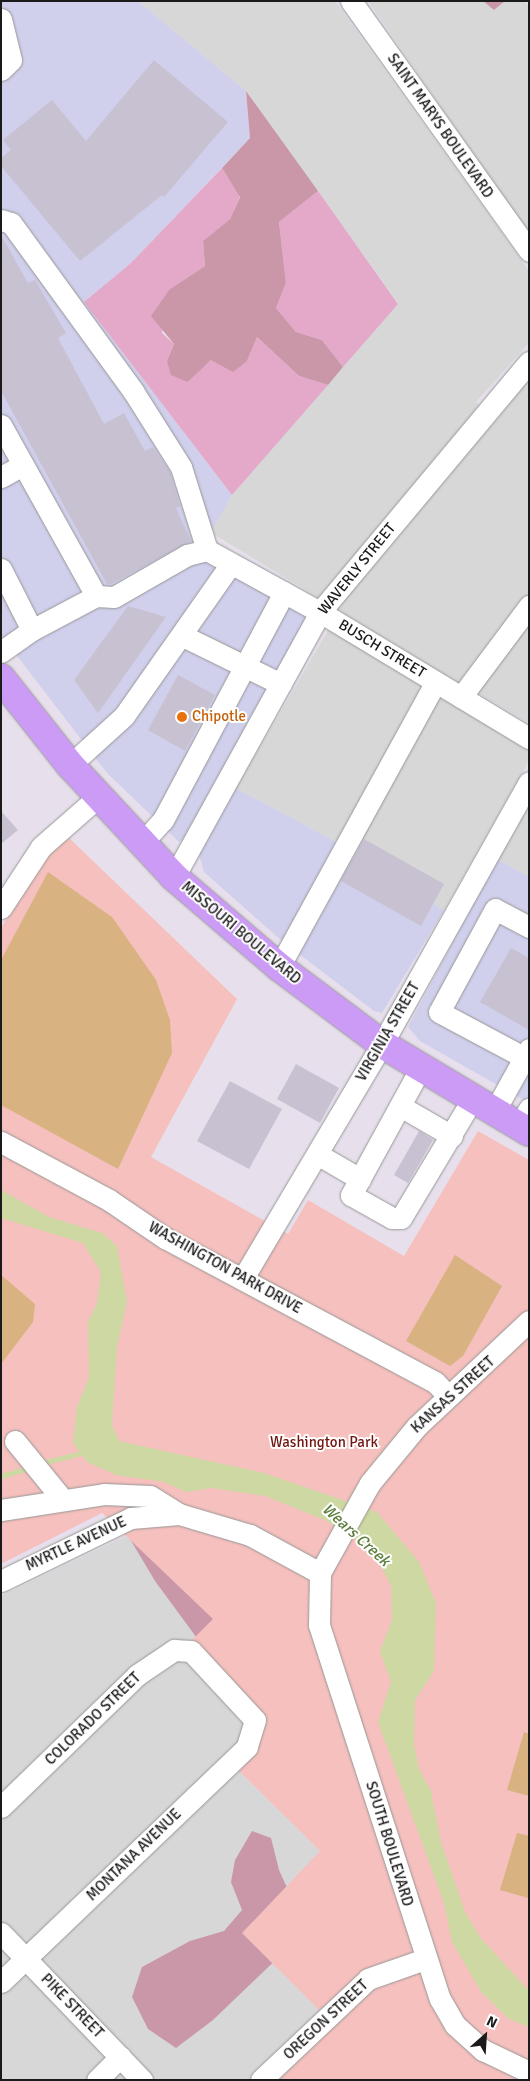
<!DOCTYPE html>
<html>
<head>
<meta charset="utf-8">
<style>
  body { margin:0 }
  #map { position:relative; width:530px; height:2081px; overflow:hidden; background:#e7e0ec; font-family:Signika,sans-serif }
  div>[style] { position:absolute }
  [style*='--x'] { left:calc(var(--x)*1px); top:calc(var(--y)*1px); width:calc(var(--w)*1px); rotate:calc(var(--a)*1deg) }
  .residential>* { inset:0; background:#d7d7d8 }
  .commercial>* { inset:0; background:#d0cfec }
  .grass>* { inset:0; background:#e4a8c8 }
  .forest>* { inset:0; background:#c997a7 }
  .park>* { inset:0; background:#f5c0bd }
  .pitch>* { inset:0; background:#d8b381 }
  .water>* { inset:0; background:#cdd8a2 }
  .stream>* { height:5px; margin:-2.5px; padding:0 2.5px; transform-origin:2.5px; border-radius:2.5px; background:#cdd8a2 }
  .building>* { inset:0; background:#c8c1d2 }
  .roads { filter:drop-shadow(0 0 1px #979797) drop-shadow(0 0 1px #979797) }
  .minor>* { height:21px; margin:-10.5px; padding:0 10.5px; transform-origin:10.5px; border-radius:10.5px; background:#fff }
  .major>* { height:28px; margin:-14px; padding:0 14px; transform-origin:14px; border-radius:14px; background:#cb9bf6 }
  .dots>* { width:14px; height:14px; translate:-50% -50%; box-sizing:border-box; border:2px solid #fff; border-radius:50% }
  span { translate:-50% -50%; white-space:nowrap; text-align:center; line-height:1.15; -webkit-text-stroke:4px #fff; paint-order:stroke }
  .street-label { font-size:15px; color:#1a1a1a }
  .food-label { font-size:15px; color:#c56008 }
  .left { translate:0 -50%; text-align:left }
  .park-label { font-size:15px; color:#701510 }
  .water-label { font-size:16px; color:#607f3e; font-style:italic }
  .frame { position:absolute; inset:0; border:2px solid #1a1a1a; pointer-events:none }
  .north { position:absolute; left:460px; top:2011px; width:50px; height:50px; -webkit-text-stroke:4px #fff; paint-order:stroke; rotate:26deg; font-size:14px; font-weight:700; line-height:20px; text-align:center; color:#1a1a1a }
  .north::after { content:''; display:block; margin:auto; width:18px; height:22px; background:#1a1a1a; clip-path:polygon(50% 0,100% 100%,50% 72%,0 100%) }
</style>
</head>
<body>
<div id="map">
  <div class="residential">
    <div style="clip-path:polygon(138px 1px,335px 1px,529px 271px,529px 343px,476px 402px,492px 417px,529px 373px,529px 599px,464px 686px,210px 532px,232px 495px,398px 303px,246px 91px)"></div>
    <div style="clip-path:polygon(368px 1px,483px 1px,494px 10px,505px 1px,524px 1px,529px 6px,529px 235px)"></div>
    <div style="clip-path:polygon(529px 619px,529px 723px,476px 692px)"></div>
    <div style="clip-path:polygon(330px 627px,529px 744px,529px 761px,444px 910px,343px 853px,345px 847px,236px 788px)"></div>
    <div style="clip-path:polygon(529px 805px,529px 877px,497px 859px)"></div>
    <div style="clip-path:polygon(126px 1536px,213px 1619px,248px 1705px,237px 1769px,320px 1851px,334px 2025px,279px 2080px,1px 2080px,1px 1596px)"></div>
  </div>
  <div class="commercial">
    <div style="clip-path:polygon(1px 1px,138px 1px,246px 91px,250px 138px,131px 263px,84px 302px,232px 495px,198px 554px,308px 617px,185px 839px,179px 842px,107px 773px,1px 635px)"></div>
    <div style="clip-path:polygon(236px 788px,345px 847px,343px 853px,444px 910px,382px 1013px,374px 1011px,282px 941px,204px 872px,199px 854px)"></div>
    <div style="clip-path:polygon(497px 859px,529px 877px,529px 1103px,420px 1041px,408px 1027px)"></div>
  </div>
  <div class="grass">
    <div style="clip-path:polygon(222px 168px,240px 196px,230px 219px,203px 241px,205px 266px,170px 289px,162px 333px,174px 344px,167px 361px,188px 382px,211px 360px,247px 361px,257px 337px,299px 376px,328px 385px,232px 495px,84px 302px,131px 263px)"></div>
    <div style="clip-path:polygon(318px 191px,398px 304px,343px 367px,322px 340px,296px 332px,276px 308px,286px 283px,279px 222px)"></div>
  </div>
  <div class="forest">
    <div style="clip-path:polygon(483px 1px,505px 1px,494px 10px)"></div>
    <div style="clip-path:polygon(246px 91px,318px 191px,279px 222px,286px 283px,276px 308px,296px 332px,322px 340px,343px 367px,328px 385px,299px 376px,257px 337px,247px 361px,233px 372px,211px 360px,188px 382px,171px 375px,167px 361px,174px 344px,151px 316px,170px 289px,205px 266px,203px 241px,230px 219px,240px 197px,222px 168px,250px 138px)"></div>
    <div style="clip-path:polygon(203px 1537px,389px 1896px,287px 1949px,213px 2020px,176px 2048px,148px 2029px,132px 1997px,142px 1967px,190px 1941px,224px 1931px,242px 1910px,231px 1882px,235px 1860px,252px 1831px,271px 1838px,279px 1870px,294px 1903px,322px 1867px,315px 1799px,155px 1581px,130px 1539px)"></div>
  </div>
  <div class="park">
    <div style="clip-path:polygon(68px 837px,237px 999px,151px 1157px,288px 1234px,308px 1200px,404px 1256px,478px 1131px,529px 1160px,529px 2080px,279px 2080px,334px 2025px,242px 1933px,320px 1851px,237px 1769px,258px 1732px,190px 1642px,213px 1619px,102px 1513px,1px 1564px,1px 928px,49px 849px)"></div>
  </div>
  <div class="pitch">
    <div style="clip-path:polygon(48px 872px,112px 917px,156px 980px,170px 1020px,172px 1053px,118px 1169px,1px 1105px,1px 960px)"></div>
    <div style="clip-path:polygon(455px 1255px,502px 1286px,463px 1356px,450px 1366px,406px 1341px)"></div>
    <div style="clip-path:polygon(1px 1275px,35px 1304px,33px 1322px,1px 1364px)"></div>
    <div style="clip-path:polygon(524px 1732px,529px 1734px,529px 1796px,507px 1790px)"></div>
    <div style="clip-path:polygon(517px 1833px,529px 1836px,528px 1898px,500px 1890px)"></div>
  </div>
  <div class="water">
    <div style="clip-path:polygon(1px 1190px,49px 1217px,102px 1233px,117px 1246px,127px 1302px,117px 1346px,112px 1425px,119px 1441px,264px 1473px,377px 1512px,419px 1562px,436px 1603px,434px 1671px,415px 1700px,414px 1744px,419px 1769px,431px 1791px,441px 1842px,465px 1912px,480px 1937px,529px 1991px,529px 2027px,509px 2019px,482px 1993px,452px 1942px,444px 1903px,378px 1722px,391px 1682px,380px 1651px,392px 1620px,391px 1585px,372px 1550px,325px 1520px,265px 1496px,212px 1488px,186px 1492px,164px 1482px,116px 1475px,87px 1462px,73px 1443px,77px 1407px,89px 1377px,88px 1321px,97px 1304px,101px 1272px,83px 1243px,1px 1218px)"></div>
  </div>
  <div class="stream">
    <div style="--x:42;--y:1463;--w:44;--a:-14.3"></div>
    <div style="--x:1;--y:1476;--w:26;--a:-16"></div>
  </div>
  <div class="building">
    <div style="clip-path:polygon(154px 60px,228px 122px,164px 197px,162px 195px,80px 261px,1px 166px,1px 158px,11px 150px,3px 140px,52px 100px,86px 141px)"></div>
    <div style="clip-path:polygon(1px 235px,28px 283px,35px 280px,66px 333px,58px 338px,104px 424px,124px 413px,145px 451px,153px 447px,170px 472px,180px 506px,176px 508px,191px 541px,111px 584px,107px 584px,1px 391px)"></div>
    <div style="clip-path:polygon(128px 606px,166px 617px,98px 713px,74px 680px)"></div>
    <div style="clip-path:polygon(178px 675px,215px 695px,185px 751px,148px 730px)"></div>
    <div style="clip-path:polygon(1px 811px,18px 830px,1px 844px)"></div>
    <div style="clip-path:polygon(364px 839px,444px 884px,421px 926px,341px 881px)"></div>
    <div style="clip-path:polygon(511px 948px,529px 958px,529px 1030px,480px 1002px)"></div>
    <div style="clip-path:polygon(296px 1064px,339px 1088px,320px 1123px,277px 1099px)"></div>
    <div style="clip-path:polygon(230px 1081px,282px 1109px,249px 1169px,197px 1141px)"></div>
    <div style="clip-path:polygon(419px 1131px,433px 1140px,408px 1183px,394px 1175px)"></div>
  </div>
  <div class="roads">
    <div class="minor">
      <div style="--x:351;--y:1;--w:307;--a:54.5"></div>
      <div style="--x:1;--y:19;--w:42;--a:76.3"></div>
      <div style="--x:11;--y:60;--w:14;--a:135"></div>
      <div style="--x:1;--y:220;--w:10;--a:17"></div>
      <div style="--x:11;--y:223;--w:208;--a:54"></div>
      <div style="--x:133;--y:391;--w:90;--a:57.7"></div>
      <div style="--x:181;--y:467;--w:87;--a:72.6"></div>
      <div style="--x:1;--y:425;--w:196;--a:60.9"></div>
      <div style="--x:1;--y:477;--w:25;--a:-29"></div>
      <div style="--x:207;--y:550;--w:129;--a:28.8"></div>
      <div style="--x:320;--y:612;--w:244;--a:31.1"></div>
      <div style="--x:1;--y:569;--w:68;--a:63.1"></div>
      <div style="--x:32;--y:630;--w:38;--a:145"></div>
      <div style="--x:32;--y:630;--w:72;--a:-28"></div>
      <div style="--x:96;--y:596;--w:18;--a:3"></div>
      <div style="--x:114;--y:597;--w:84;--a:-29.9"></div>
      <div style="--x:187;--y:555;--w:21;--a:-14"></div>
      <div style="--x:183;--y:636;--w:109;--a:26.1"></div>
      <div style="--x:461;--y:697;--w:114;--a:-53.2"></div>
      <div style="--x:70;--y:765;--w:73;--a:-42.2"></div>
      <div style="--x:124;--y:716;--w:186;--a:-54.9"></div>
      <div style="--x:142;--y:843;--w:31;--a:-48"></div>
      <div style="--x:163;--y:820;--w:258;--a:-62"></div>
      <div style="--x:174;--y:877;--w:303;--a:-61.1"></div>
      <div style="--x:320;--y:612;--w:326;--a:-50.1"></div>
      <div style="--x:1;--y:908;--w:73;--a:-56.7"></div>
      <div style="--x:41;--y:847;--w:76;--a:-41.3"></div>
      <div style="--x:529;--y:927;--w:38;--a:-152"></div>
      <div style="--x:495;--y:909;--w:117;--a:118.5"></div>
      <div style="--x:439;--y:1012;--w:102;--a:28.1"></div>
      <div style="--x:279;--y:967;--w:325;--a:-61.2"></div>
      <div style="--x:420;--y:1069;--w:144;--a:118.7"></div>
      <div style="--x:351;--y:1195;--w:47;--a:29.3"></div>
      <div style="--x:392;--y:1218;--w:9;--a:0"></div>
      <div style="--x:401;--y:1218;--w:138;--a:-59"></div>
      <div style="--x:400;--y:1106;--w:60;--a:30"></div>
      <div style="--x:494;--y:1112;--w:72;--a:-60.9"></div>
      <div style="--x:519;--y:1126;--w:20;--a:-60"></div>
      <div style="--x:1;--y:1142;--w:123;--a:28.2"></div>
      <div style="--x:109;--y:1200;--w:68;--a:34.2"></div>
      <div style="--x:165;--y:1238;--w:306;--a:28.1"></div>
      <div style="--x:435;--y:1382;--w:19;--a:47"></div>
      <div style="--x:317;--y:1154;--w:50;--a:30.2"></div>
      <div style="--x:243;--y:1278;--w:272;--a:-59.3"></div>
      <div style="--x:382;--y:1044;--w:300;--a:-60.7"></div>
      <div style="--x:529;--y:1321;--w:154;--a:136.8"></div>
      <div style="--x:417;--y:1426;--w:74;--a:129.5"></div>
      <div style="--x:370;--y:1483;--w:103;--a:119.1"></div>
      <div style="--x:320;--y:1573;--w:52;--a:91.1"></div>
      <div style="--x:319;--y:1625;--w:393;--a:72.1"></div>
      <div style="--x:440;--y:1999;--w:30;--a:60"></div>
      <div style="--x:455;--y:2025;--w:38;--a:42"></div>
      <div style="--x:483;--y:2050;--w:51;--a:25.6"></div>
      <div style="--x:15;--y:1441;--w:76;--a:50.9"></div>
      <div style="--x:1;--y:1510;--w:104;--a:-8.8"></div>
      <div style="--x:104;--y:1494;--w:46;--a:2.5"></div>
      <div style="--x:150;--y:1496;--w:34;--a:32"></div>
      <div style="--x:1;--y:1581;--w:144;--a:-25.9"></div>
      <div style="--x:131;--y:1518;--w:48;--a:-4.8"></div>
      <div style="--x:179;--y:1514;--w:74;--a:16.5"></div>
      <div style="--x:250;--y:1535;--w:80;--a:28.5"></div>
      <div style="--x:1;--y:1807;--w:190;--a:-44.1"></div>
      <div style="--x:137;--y:1675;--w:45;--a:-34"></div>
      <div style="--x:174;--y:1650;--w:17;--a:3"></div>
      <div style="--x:191;--y:1651;--w:94;--a:47.2"></div>
      <div style="--x:255;--y:1720;--w:28;--a:107"></div>
      <div style="--x:247;--y:1747;--w:340;--a:136.3"></div>
      <div style="--x:1;--y:1933;--w:204;--a:46.2"></div>
      <div style="--x:97;--y:2080;--w:33;--a:-45"></div>
      <div style="--x:261;--y:2080;--w:147;--a:-43.3"></div>
      <div style="--x:368;--y:1979;--w:60;--a:-19.3"></div>
    </div>
    <div class="major">
      <div style="--x:1;--y:678;--w:111;--a:51.6"></div>
      <div style="--x:70;--y:765;--w:153;--a:47.1"></div>
      <div style="--x:174;--y:877;--w:138;--a:40.6"></div>
      <div style="--x:279;--y:967;--w:129;--a:36.8"></div>
      <div style="--x:382;--y:1044;--w:171;--a:30.9"></div>
    </div>
  </div>
  <div class="dots">
    <div style="left:182px;top:717px;background:#e8710a"></div>
  </div>
  <div class="street-label">
    <span style="left:440px;top:126px;rotate:55deg">SAINT MARYS BOULEVARD</span>
    <span style="left:357px;top:569px;rotate:-51deg">WAVERLY STREET</span>
    <span style="left:382px;top:649px;rotate:31deg">BUSCH STREET</span>
    <span style="left:241px;top:933px;rotate:40deg">MISSOURI BOULEVARD</span>
    <span style="left:388px;top:1032px;rotate:-60deg">VIRGINIA STREET</span>
    <span style="left:225px;top:1268px;rotate:29deg">WASHINGTON PARK DRIVE</span>
    <span style="left:453px;top:1395px;rotate:-42deg">KANSAS STREET</span>
    <span style="left:76px;top:1544px;rotate:-25deg">MYRTLE AVENUE</span>
    <span style="left:93px;top:1719px;rotate:-44deg">COLORADO STREET</span>
    <span style="left:389px;top:1844px;rotate:73deg">SOUTH BOULEVARD</span>
    <span style="left:134px;top:1855px;rotate:-44deg">MONTANA AVENUE</span>
    <span style="left:72px;top:2006px;rotate:46deg">PIKE STREET</span>
    <span style="left:326px;top:2020px;rotate:-43deg">OREGON STREET</span>
  </div>
  <div class="food-label">
    <span class="left" style="left:192px;top:717px">Chipotle</span>
  </div>
  <div class="park-label">
    <span style="left:324px;top:1443px">Washington Park</span>
  </div>
  <div class="water-label">
    <span style="left:356px;top:1535px;rotate:42deg">Wears Creek</span>
  </div>
  <div class="frame"></div>
  <div class="north">N</div>
</div>
</body>
</html>
